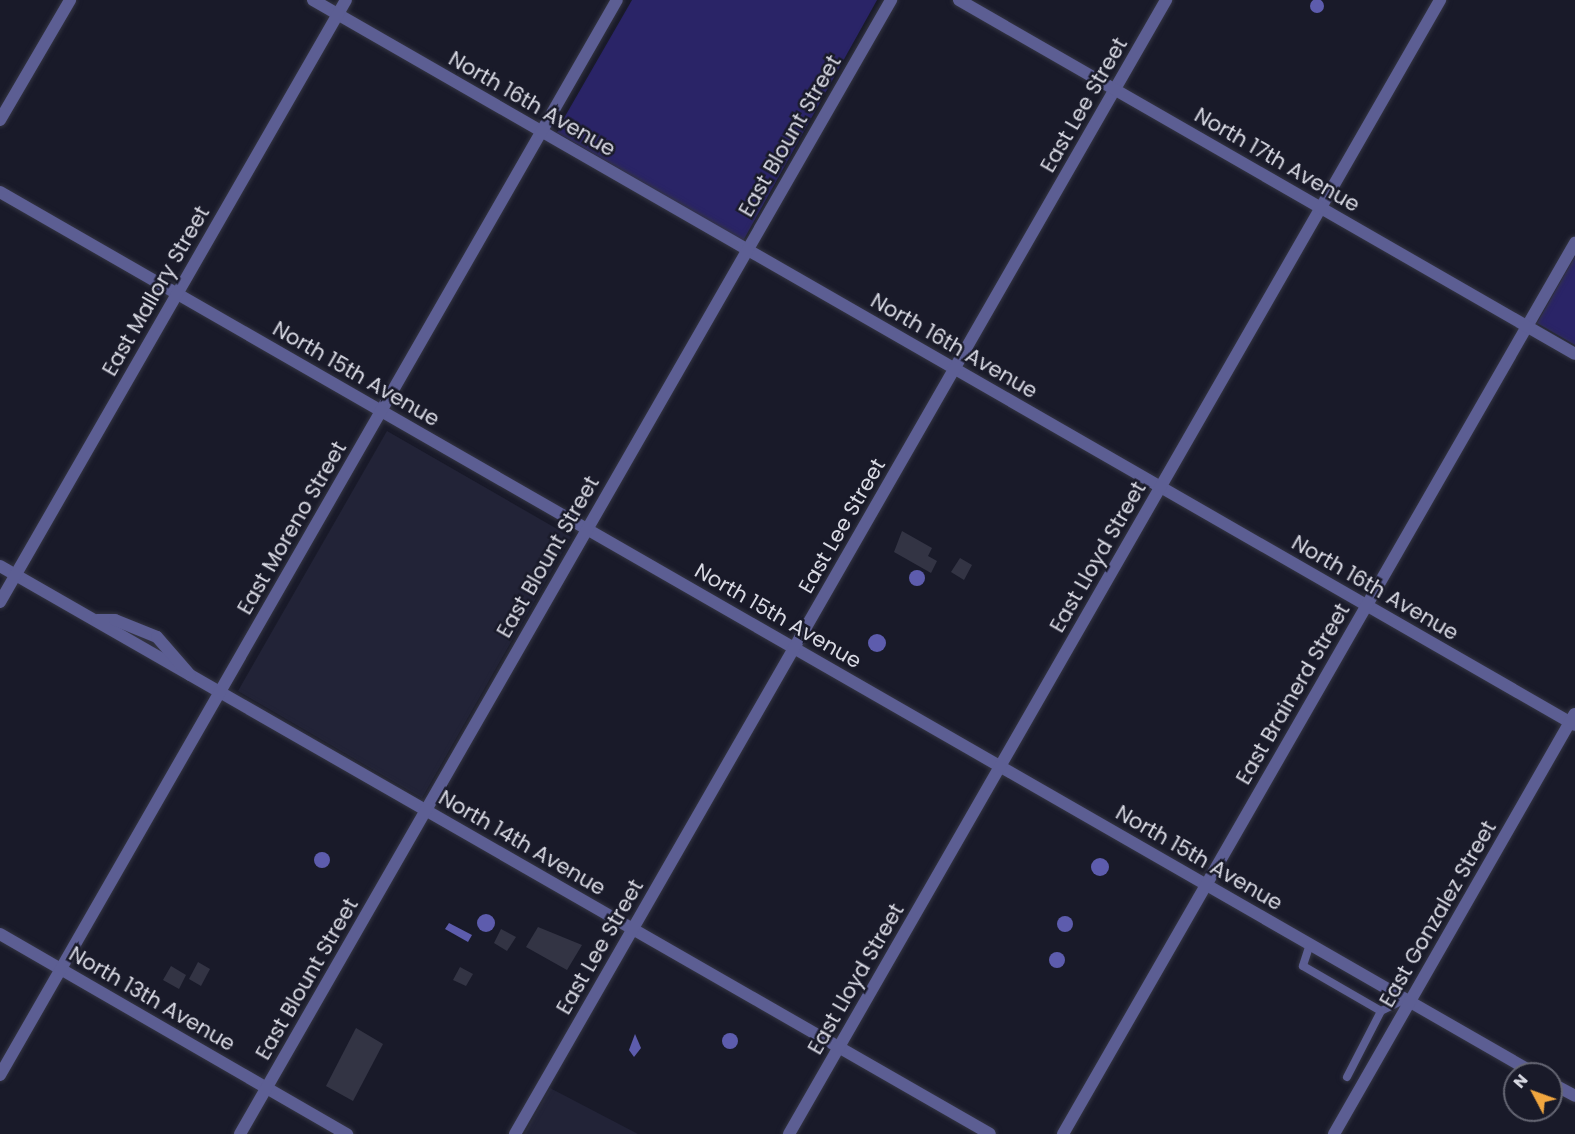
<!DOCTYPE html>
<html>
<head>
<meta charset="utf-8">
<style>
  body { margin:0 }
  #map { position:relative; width:1575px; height:1134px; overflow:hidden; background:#191a29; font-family:Poppins,sans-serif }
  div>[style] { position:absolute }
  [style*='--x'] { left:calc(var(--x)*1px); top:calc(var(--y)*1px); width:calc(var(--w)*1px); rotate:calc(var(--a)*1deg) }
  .built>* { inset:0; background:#222337 }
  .green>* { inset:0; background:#2a2467 }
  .water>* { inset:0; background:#5d5cad }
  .round { border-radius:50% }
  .building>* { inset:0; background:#333444 }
  .roads { filter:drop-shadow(0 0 2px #343543) drop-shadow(0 0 2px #343543) }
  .service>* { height:8px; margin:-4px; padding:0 4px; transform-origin:4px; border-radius:4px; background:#5c5e93 }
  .minor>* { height:12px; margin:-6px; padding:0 6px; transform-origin:6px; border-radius:6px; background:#5c5e93 }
  .tertiary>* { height:12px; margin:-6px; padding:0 6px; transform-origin:6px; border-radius:6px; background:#5c5e93 }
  span { translate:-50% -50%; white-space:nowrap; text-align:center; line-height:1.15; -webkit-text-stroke:5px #191a29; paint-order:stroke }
  .street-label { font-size:21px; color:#d8d9e3 }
  .north { position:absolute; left:1503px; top:1062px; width:60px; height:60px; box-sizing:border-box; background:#191a29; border:2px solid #656673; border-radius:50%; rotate:311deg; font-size:16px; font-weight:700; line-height:24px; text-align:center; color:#d8d9e3 }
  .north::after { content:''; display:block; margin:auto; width:21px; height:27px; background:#f0a63f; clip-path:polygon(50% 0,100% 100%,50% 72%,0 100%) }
</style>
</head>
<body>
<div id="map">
  <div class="built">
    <div style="clip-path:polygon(387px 431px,571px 537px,422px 798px,238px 691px)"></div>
    <div style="clip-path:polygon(550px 1088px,638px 1134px,524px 1134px)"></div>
  </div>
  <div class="green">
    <div style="clip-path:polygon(632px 0,877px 0,743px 241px,556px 132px)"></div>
    <div style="clip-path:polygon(1575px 256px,1575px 345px,1537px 323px)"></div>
  </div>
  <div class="water">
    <div class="round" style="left:1310px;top:-1px;width:14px;height:14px"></div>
    <div class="round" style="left:909px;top:570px;width:16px;height:16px"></div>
    <div class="round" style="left:868px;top:634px;width:18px;height:18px"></div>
    <div class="round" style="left:314px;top:852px;width:16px;height:16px"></div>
    <div class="round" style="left:1091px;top:858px;width:18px;height:18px"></div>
    <div class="round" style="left:477px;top:914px;width:18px;height:18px"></div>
    <div class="round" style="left:1057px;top:916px;width:16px;height:16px"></div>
    <div style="clip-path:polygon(449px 923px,472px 935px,468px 942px,445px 929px)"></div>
    <div class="round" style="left:1049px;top:952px;width:16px;height:16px"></div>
    <div class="round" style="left:722px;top:1033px;width:16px;height:16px"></div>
    <div style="clip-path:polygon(635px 1034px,641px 1048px,634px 1057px,629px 1050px)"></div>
  </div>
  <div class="building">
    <div style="clip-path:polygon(902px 531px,932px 548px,928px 556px,937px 561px,931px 573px,894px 552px)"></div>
    <div style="clip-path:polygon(960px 558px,972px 565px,964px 580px,951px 572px)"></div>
    <div style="clip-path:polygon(538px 927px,582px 945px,567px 970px,526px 947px)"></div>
    <div style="clip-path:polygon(501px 929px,516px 937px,507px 951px,494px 943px)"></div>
    <div style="clip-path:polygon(198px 962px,210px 969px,201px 986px,189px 979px)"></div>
    <div style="clip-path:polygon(171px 966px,186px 975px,179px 989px,163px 980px)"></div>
    <div style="clip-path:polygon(460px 967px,473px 974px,466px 986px,453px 980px)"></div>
    <div style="clip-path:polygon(356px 1028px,383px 1044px,353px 1101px,326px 1086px)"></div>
  </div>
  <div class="roads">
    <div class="service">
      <div style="--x:1310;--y:944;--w:23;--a:108"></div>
      <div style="--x:1303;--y:966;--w:90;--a:30"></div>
      <div style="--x:1347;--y:1077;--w:74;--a:-62.7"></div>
      <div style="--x:1381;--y:1011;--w:28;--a:-26"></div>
    </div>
    <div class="minor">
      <div style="--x:313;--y:0;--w:1455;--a:29.88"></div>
      <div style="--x:0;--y:120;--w:139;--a:-59.7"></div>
      <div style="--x:0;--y:192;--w:1771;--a:29.87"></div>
      <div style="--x:0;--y:566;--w:1141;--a:29.84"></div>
      <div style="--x:0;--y:602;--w:694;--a:-60.11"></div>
      <div style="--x:97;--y:620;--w:18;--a:0"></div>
      <div style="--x:115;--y:620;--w:45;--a:22"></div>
      <div style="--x:157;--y:637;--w:50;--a:49"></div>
      <div style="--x:0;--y:934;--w:401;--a:30"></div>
      <div style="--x:0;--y:1075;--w:1239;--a:-60.15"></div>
      <div style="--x:1551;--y:1083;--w:27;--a:28"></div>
      <div style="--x:515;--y:1134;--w:1308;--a:-60.14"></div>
      <div style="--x:789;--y:1134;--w:1308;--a:-60.14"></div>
      <div style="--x:1063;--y:1134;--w:1028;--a:-60.12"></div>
      <div style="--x:1334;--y:1134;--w:484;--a:-60.2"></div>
    </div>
    <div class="tertiary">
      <div style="--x:959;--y:0;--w:710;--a:29.88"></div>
      <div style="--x:240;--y:1134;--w:1308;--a:-60.14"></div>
    </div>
  </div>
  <div class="street-label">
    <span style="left:532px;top:104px;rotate:30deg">North 16th Avenue</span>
    <span style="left:1084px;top:105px;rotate:-60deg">East Lee Street</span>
    <span style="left:790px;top:136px;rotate:-60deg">East Blount Street</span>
    <span style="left:1277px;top:160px;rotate:30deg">North 17th Avenue</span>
    <span style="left:156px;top:291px;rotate:-60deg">East Mallory Street</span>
    <span style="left:954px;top:346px;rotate:30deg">North 16th Avenue</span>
    <span style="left:356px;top:374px;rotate:30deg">North 15th Avenue</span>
    <span style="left:842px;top:526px;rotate:-60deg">East Lee Street</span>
    <span style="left:292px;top:528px;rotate:-60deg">East Moreno Street</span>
    <span style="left:548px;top:557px;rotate:-60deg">East Blount Street</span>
    <span style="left:1098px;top:557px;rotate:-60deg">East Lloyd Street</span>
    <span style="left:1375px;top:588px;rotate:30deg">North 16th Avenue</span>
    <span style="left:778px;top:616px;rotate:30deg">North 15th Avenue</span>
    <span style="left:1293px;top:694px;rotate:-60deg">East Brainerd Street</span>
    <span style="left:522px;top:843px;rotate:30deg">North 14th Avenue</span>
    <span style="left:1199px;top:858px;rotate:30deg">North 15th Avenue</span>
    <span style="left:1438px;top:914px;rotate:-60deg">East Gonzalez Street</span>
    <span style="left:600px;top:947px;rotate:-60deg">East Lee Street</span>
    <span style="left:307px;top:979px;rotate:-60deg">East Blount Street</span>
    <span style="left:856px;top:979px;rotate:-60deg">East Lloyd Street</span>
    <span style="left:152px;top:999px;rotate:30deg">North 13th Avenue</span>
  </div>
  <div class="north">N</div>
</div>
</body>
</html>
